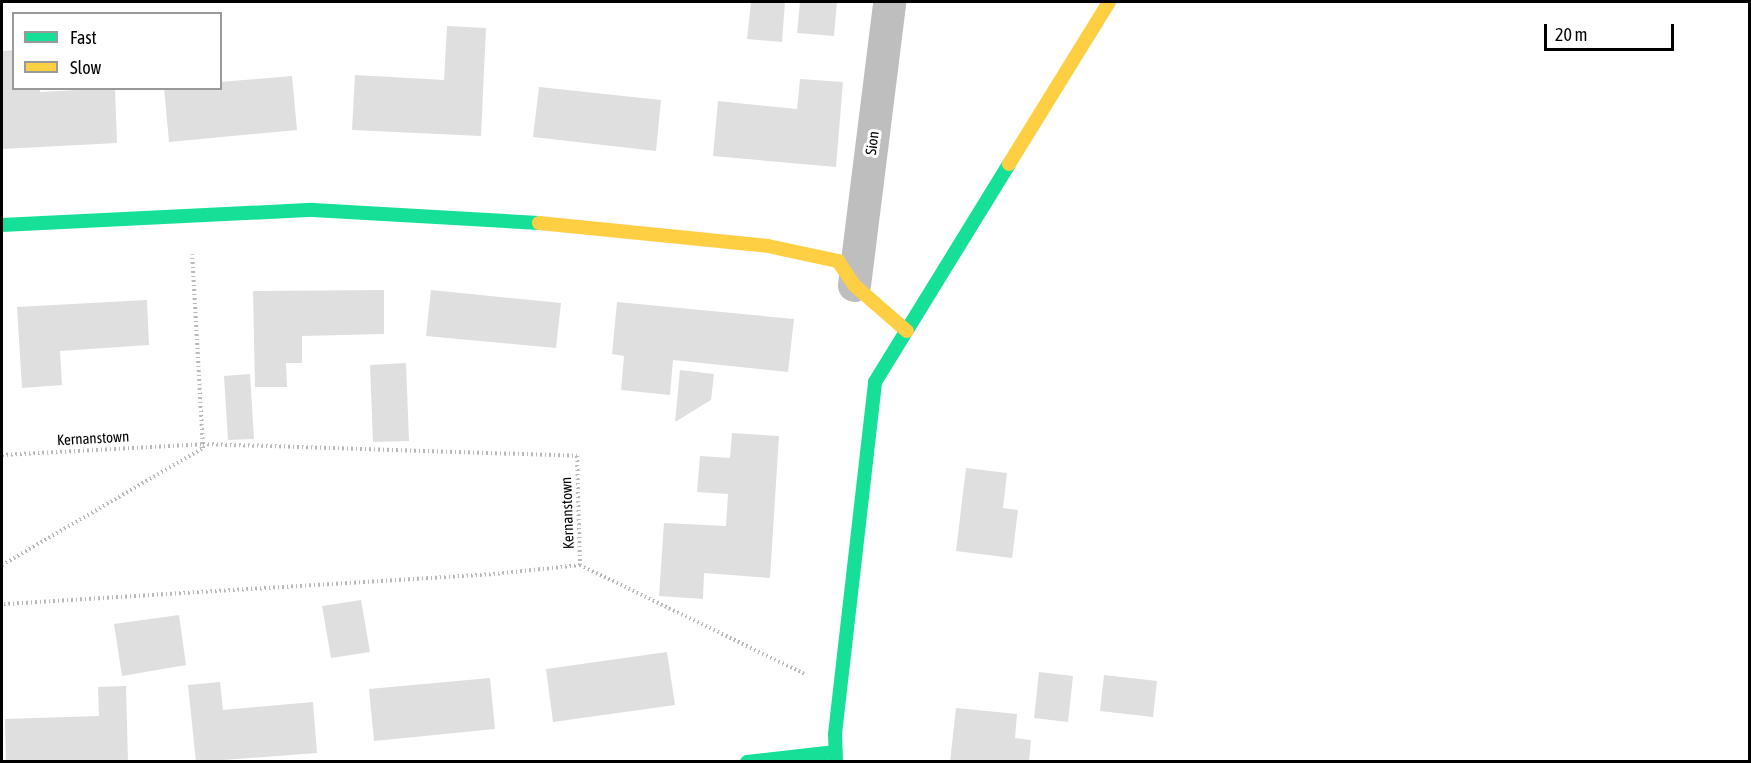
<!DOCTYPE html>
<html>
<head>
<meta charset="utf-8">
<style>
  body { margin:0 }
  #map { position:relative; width:1751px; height:763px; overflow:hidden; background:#fff; font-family:"Asap Condensed",sans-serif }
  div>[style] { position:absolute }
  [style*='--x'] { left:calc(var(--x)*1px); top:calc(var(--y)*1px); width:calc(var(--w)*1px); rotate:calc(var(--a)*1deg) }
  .building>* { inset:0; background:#dfdfdf }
  .path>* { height:4px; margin-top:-2px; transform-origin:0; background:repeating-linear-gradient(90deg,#b9b9b9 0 1.5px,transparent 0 4.5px) }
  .street>* { height:33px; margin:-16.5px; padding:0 16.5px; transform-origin:16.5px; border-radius:16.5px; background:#bebebe }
  .fast>* { height:14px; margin:-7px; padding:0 7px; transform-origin:7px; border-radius:7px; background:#16e098 }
  .slow>* { height:14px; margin:-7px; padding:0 7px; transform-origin:7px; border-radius:7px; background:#ffcf43 }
  span { translate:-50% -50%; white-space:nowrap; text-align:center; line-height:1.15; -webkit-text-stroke:6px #fff; paint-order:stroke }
  .street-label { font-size:15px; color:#000 }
  .frame { position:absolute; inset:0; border:3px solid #000; pointer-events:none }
  .legend { position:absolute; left:12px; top:12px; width:210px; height:78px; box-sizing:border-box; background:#fff; border:2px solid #999; margin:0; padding:8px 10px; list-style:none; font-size:18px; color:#000 }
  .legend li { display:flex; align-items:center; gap:12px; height:30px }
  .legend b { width:30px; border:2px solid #999 }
  .scale { position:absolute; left:1544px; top:24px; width:130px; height:27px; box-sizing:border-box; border:3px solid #000; border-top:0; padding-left:8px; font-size:18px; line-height:21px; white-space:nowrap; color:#000; -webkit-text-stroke:4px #fff; paint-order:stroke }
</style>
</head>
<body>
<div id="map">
  <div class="building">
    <div style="clip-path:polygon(751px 2px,785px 2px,782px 42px,747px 39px)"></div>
    <div style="clip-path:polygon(800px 2px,837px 2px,834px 36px,797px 33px)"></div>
    <div style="clip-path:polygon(447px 26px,486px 28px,481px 136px,352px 130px,355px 75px,444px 80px)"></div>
    <div style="clip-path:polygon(14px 50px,14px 88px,40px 88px,40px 92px,115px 88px,117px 143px,2px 149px,2px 51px)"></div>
    <div style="clip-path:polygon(292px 76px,297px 130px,169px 142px,164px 88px,220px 88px,220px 82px)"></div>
    <div style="clip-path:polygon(800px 79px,843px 82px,836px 167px,713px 156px,718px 101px,797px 109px)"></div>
    <div style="clip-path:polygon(539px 87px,661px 100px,656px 151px,533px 137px)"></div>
    <div style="clip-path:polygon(384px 290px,384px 334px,302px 336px,302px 363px,286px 363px,287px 387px,255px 387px,253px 291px)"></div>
    <div style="clip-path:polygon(431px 290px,561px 303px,556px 348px,426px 336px)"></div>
    <div style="clip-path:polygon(147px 300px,149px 345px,60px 351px,62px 385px,22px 388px,17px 307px)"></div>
    <div style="clip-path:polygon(617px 302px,794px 319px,788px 372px,673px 360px,670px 395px,621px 390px,624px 356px,612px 354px)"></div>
    <div style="clip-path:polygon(406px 363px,409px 441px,373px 442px,370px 365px)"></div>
    <div style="clip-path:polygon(680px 370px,714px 374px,711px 400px,675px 422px)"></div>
    <div style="clip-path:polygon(250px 374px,254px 439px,228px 440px,224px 376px)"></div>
    <div style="clip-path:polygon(732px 433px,779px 436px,770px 578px,704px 573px,703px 599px,659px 596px,664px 523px,726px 526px,728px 494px,697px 492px,700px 456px,730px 458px)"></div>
    <div style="clip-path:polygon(966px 468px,1007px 473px,1003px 508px,1018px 510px,1012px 558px,956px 551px)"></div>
    <div style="clip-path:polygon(361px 600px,370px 652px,331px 658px,322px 606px)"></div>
    <div style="clip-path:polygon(179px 615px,186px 665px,122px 676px,114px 624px)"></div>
    <div style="clip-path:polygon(667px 652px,675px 705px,553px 722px,546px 669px)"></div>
    <div style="clip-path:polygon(1039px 672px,1073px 676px,1068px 722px,1034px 718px)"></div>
    <div style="clip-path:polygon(1104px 675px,1157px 681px,1153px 717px,1100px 711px)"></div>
    <div style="clip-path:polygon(490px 678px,495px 729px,374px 741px,369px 689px)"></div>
    <div style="clip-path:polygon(220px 682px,223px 710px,313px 702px,317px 753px,196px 762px,188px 685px)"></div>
    <div style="clip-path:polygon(126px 686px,128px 762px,6px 762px,5px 719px,99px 716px,98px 687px)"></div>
    <div style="clip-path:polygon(956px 708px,1017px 714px,1015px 738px,1031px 740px,1029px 762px,950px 762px)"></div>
  </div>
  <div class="path">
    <div style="--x:2;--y:455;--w:201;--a:-3.1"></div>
    <div style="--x:203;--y:444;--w:374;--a:1.8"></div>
    <div style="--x:577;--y:456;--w:109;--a:88.4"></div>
    <div style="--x:580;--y:565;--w:85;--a:174"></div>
    <div style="--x:495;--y:574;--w:494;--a:176.5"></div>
    <div style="--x:2;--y:565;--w:233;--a:-30.2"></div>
    <div style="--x:203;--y:448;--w:194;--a:-93.2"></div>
    <div style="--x:580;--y:565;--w:249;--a:25.9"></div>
  </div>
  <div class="street">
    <div style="--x:854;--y:285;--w:285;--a:-82.9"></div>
  </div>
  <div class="fast">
    <div style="--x:2;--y:225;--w:311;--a:-2.8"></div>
    <div style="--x:313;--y:210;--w:226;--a:3.3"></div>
    <div style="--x:747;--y:762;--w:89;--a:-6.5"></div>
    <div style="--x:836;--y:762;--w:28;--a:-92"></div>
    <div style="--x:835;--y:734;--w:354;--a:-83.5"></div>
    <div style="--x:875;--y:382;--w:256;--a:-58.4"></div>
  </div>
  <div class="slow">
    <div style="--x:1009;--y:164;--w:190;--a:-58.3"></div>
    <div style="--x:539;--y:223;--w:230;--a:5.7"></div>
    <div style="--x:768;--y:246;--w:72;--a:12.1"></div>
    <div style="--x:838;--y:261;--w:29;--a:56"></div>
    <div style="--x:854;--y:285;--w:70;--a:41"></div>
  </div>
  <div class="street-label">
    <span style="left:872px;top:143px;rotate:-83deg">Sion</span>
    <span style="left:93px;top:438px;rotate:-3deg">Kernanstown</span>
    <span style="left:567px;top:513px;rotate:-92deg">Kernanstown</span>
  </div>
  <div class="frame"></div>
  <ul class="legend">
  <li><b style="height:8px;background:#16e098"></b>Fast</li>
  <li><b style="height:8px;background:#ffcf43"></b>Slow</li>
  </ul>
  <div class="scale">20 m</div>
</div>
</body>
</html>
